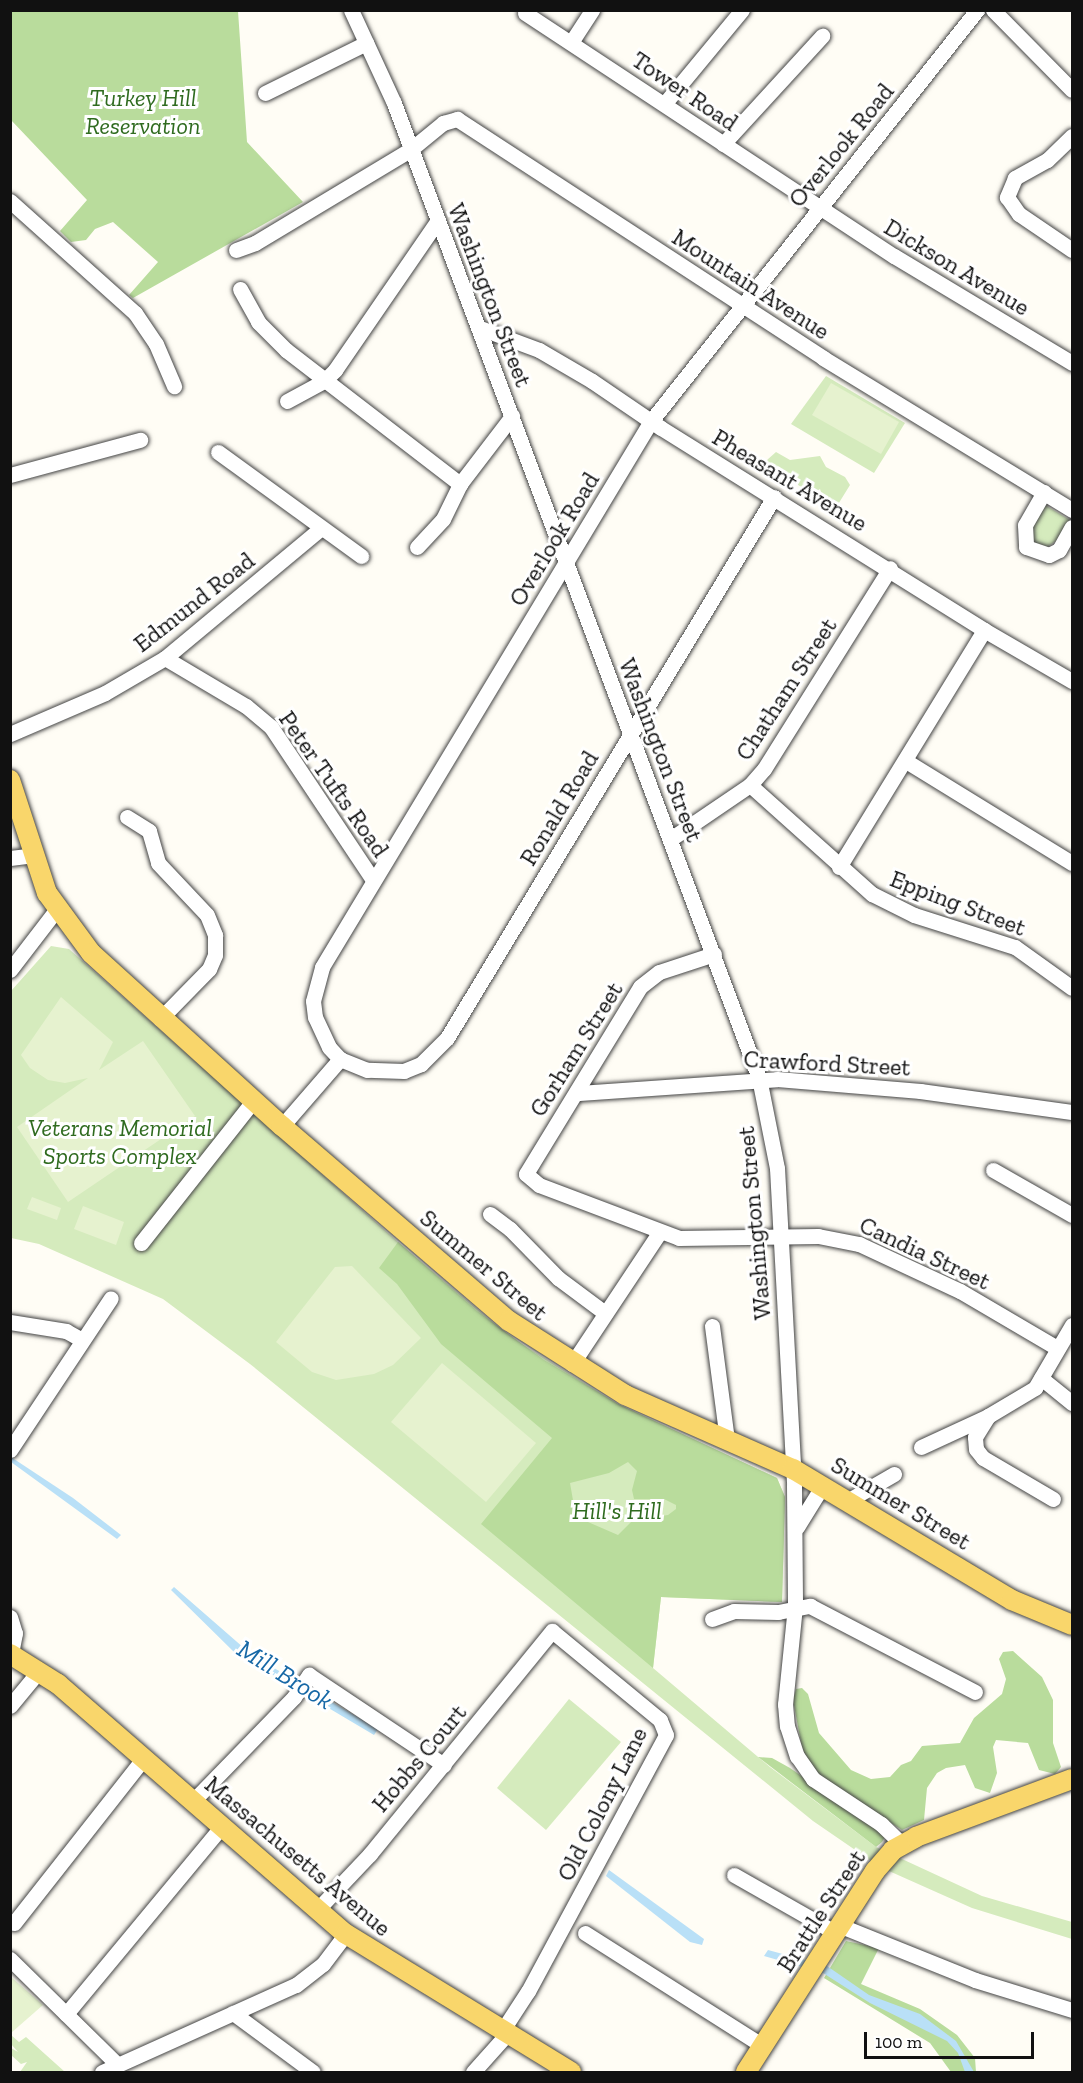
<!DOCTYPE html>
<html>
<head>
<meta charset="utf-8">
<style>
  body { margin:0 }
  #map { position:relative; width:1083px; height:2083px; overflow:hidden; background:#fffdf5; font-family:"Zilla Slab",serif }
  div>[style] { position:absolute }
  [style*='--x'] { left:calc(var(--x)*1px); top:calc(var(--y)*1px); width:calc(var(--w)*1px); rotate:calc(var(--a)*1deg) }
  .green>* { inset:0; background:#d5ebbd }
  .forest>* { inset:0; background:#b9dc9c }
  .pitch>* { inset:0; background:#e6f2cf }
  .water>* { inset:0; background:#b9e0f7 }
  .roads { filter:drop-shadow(0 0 2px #444) drop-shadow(0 0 2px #444) }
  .minor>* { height:15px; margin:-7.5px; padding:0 7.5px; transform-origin:7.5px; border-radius:7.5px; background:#fff }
  .major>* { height:20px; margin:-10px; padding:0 10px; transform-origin:10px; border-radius:10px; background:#f9d66b }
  span { translate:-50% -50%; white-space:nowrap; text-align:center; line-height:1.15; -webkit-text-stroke:6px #fff; paint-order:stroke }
  .street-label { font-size:24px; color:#111 }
  .park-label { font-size:24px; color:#2f6b1f; font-style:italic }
  .water-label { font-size:26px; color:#1768a6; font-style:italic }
  .frame { position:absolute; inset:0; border:12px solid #111; pointer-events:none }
  .scale { position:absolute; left:864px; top:2032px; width:170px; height:27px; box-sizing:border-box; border:3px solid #111; border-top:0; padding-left:8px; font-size:18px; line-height:21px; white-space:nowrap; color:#111; -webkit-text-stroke:4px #fff; paint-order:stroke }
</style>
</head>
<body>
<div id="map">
  <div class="green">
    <div style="clip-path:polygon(826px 376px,905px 423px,874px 473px,791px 424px)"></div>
    <div style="clip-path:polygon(776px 452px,790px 460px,820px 456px,826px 467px,845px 477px,850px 485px,837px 506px,823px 498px,820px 489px,812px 494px,792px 481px,787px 487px,772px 479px,767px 460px)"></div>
    <div style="clip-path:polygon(1045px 505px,1070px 520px,1057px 540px,1046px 548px,1034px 546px,1028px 534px)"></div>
    <div style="clip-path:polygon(51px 946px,69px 949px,398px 1242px,509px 1336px,618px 1404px,777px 1478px,785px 1497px,782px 1602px,661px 1597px,653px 1668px,770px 1767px,876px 1847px,982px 1896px,1072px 1922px,1072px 1939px,972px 1908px,880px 1867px,813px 1821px,250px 1364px,163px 1299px,39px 1244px,11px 1238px,11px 991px)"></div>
    <div style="clip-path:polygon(569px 1699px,621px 1742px,546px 1830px,497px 1788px)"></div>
    <div style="clip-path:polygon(11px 2035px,19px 2042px,26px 2037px,65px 2072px,20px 2072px,27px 2062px,21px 2064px,11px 2055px,11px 2048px,18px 2052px,11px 2044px)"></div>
  </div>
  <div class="forest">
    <div style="clip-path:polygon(11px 10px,238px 11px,247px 142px,303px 202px,133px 298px,129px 295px,158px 262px,113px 222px,95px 229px,86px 240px,71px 242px,60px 231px,87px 200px,11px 120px)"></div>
    <div style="clip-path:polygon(evenodd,398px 1242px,477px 1311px,544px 1360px,618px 1404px,777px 1478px,785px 1497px,782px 1602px,661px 1597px,653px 1668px,481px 1524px,552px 1438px,441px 1344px,397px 1284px,379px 1268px,398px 1242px,628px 1462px,637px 1471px,632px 1490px,634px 1499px,664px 1499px,676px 1505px,676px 1509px,668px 1515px,633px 1520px,618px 1535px,588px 1522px,574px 1506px,570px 1483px,609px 1473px,628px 1462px)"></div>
    <div style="clip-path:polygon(1013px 1651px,1042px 1677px,1053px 1700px,1053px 1743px,1061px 1767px,1055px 1774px,1039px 1770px,1028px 1743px,996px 1740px,993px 1747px,997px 1773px,990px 1793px,975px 1788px,965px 1765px,946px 1768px,937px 1773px,927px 1788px,924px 1820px,902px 1830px,815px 1773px,802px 1748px,793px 1700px,796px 1689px,802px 1688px,808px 1694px,819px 1733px,851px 1770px,871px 1779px,890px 1777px,901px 1765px,911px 1761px,922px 1746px,960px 1743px,974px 1718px,1002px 1694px,1006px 1679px,999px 1659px,1003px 1652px)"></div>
    <div style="clip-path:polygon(758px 1757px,772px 1758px,790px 1768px,872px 1825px,885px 1837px,882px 1842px,876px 1847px)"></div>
    <div style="clip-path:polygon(846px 1941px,879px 1948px,861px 1984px,920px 2009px,957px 2035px,975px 2058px,976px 2072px,951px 2072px,930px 2043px,824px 1978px)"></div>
  </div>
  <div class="pitch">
    <div style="clip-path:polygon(831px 383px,899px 422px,881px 454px,812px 415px)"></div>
    <div style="clip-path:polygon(61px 997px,113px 1042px,99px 1070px,143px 1041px,195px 1116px,68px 1202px,17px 1127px,88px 1078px,65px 1083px,48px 1080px,30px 1068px,21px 1055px)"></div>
    <div style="clip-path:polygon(32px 1197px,61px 1208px,57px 1220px,27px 1209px)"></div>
    <div style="clip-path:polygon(83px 1206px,124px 1222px,116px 1245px,74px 1229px)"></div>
    <div style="clip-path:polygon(352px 1266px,421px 1338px,393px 1365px,374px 1374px,336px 1380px,312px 1372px,276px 1342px,335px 1267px)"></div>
    <div style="clip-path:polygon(442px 1363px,536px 1443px,486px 1502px,391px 1422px)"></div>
    <div style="clip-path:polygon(10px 1976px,43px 2005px,11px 2033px,10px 2033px)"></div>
  </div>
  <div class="water">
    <div style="clip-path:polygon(11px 1457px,73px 1498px,121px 1535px,117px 1539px,11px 1462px)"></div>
    <div style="clip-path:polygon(174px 1587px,252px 1655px,378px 1729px,374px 1735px,234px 1652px,171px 1590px)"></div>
    <div style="clip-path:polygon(609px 1870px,704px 1939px,702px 1945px,690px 1942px,606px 1876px)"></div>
    <div style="clip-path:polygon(768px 1950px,827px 1966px,869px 1995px,920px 2014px,956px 2041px,974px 2072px,965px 2072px,958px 2053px,947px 2041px,870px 2003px,823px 1973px,764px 1956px)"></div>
  </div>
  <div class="roads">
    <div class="minor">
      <div style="--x:351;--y:10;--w:102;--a:65.2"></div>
      <div style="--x:394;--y:103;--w:1041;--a:69.48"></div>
      <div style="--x:759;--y:1078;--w:92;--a:78.7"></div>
      <div style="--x:777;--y:1168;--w:318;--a:86.9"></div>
      <div style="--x:794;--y:1486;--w:120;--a:89.5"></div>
      <div style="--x:795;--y:1606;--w:99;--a:95.8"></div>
      <div style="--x:785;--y:1704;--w:22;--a:85"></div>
      <div style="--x:787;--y:1726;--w:32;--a:72"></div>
      <div style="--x:797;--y:1756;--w:28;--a:55"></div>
      <div style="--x:813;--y:1779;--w:82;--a:33.5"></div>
      <div style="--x:881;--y:1824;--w:29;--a:44"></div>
      <div style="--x:993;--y:10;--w:112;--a:45.4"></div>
      <div style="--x:525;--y:13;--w:442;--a:33.4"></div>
      <div style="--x:894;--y:256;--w:208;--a:31"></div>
      <div style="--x:572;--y:41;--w:37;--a:-57"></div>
      <div style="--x:265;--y:93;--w:113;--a:-26.3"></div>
      <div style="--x:665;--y:103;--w:121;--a:-50.4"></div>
      <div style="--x:1072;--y:136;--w:35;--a:136"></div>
      <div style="--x:1047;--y:160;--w:37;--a:151"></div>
      <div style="--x:1015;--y:178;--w:21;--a:113"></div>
      <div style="--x:1007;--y:197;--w:21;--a:55"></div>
      <div style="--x:1019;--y:214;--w:64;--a:34.2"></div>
      <div style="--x:723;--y:144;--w:147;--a:-47.5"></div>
      <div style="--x:10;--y:201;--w:168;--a:41.9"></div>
      <div style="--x:135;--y:313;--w:37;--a:56"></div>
      <div style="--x:156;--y:344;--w:46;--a:66.8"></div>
      <div style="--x:236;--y:250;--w:20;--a:-20"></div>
      <div style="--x:255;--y:243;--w:181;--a:-31"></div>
      <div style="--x:410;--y:150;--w:43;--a:-39.3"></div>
      <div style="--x:443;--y:123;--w:15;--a:-16"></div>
      <div style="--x:457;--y:119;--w:437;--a:33.1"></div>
      <div style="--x:823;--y:358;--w:292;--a:31.4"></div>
      <div style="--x:240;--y:289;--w:38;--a:61"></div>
      <div style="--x:258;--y:322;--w:40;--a:45"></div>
      <div style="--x:286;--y:350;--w:220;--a:37.6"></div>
      <div style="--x:480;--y:328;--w:63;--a:20.4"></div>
      <div style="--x:539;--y:350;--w:61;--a:30.3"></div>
      <div style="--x:592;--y:381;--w:83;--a:34.3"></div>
      <div style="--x:661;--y:428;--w:381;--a:32"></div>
      <div style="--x:984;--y:630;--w:102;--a:30.1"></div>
      <div style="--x:287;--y:401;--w:42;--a:-28.4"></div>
      <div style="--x:324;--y:381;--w:16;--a:-45"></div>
      <div style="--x:335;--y:370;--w:182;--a:-55.5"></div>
      <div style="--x:218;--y:452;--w:177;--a:36"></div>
      <div style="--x:10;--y:475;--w:135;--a:-15.1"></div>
      <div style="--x:1044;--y:492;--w:38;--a:120"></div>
      <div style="--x:1025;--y:525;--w:22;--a:87"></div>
      <div style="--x:1026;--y:547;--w:24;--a:19"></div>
      <div style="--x:1049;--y:555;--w:11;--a:-27"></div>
      <div style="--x:1059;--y:550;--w:26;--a:-61"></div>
      <div style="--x:774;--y:497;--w:632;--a:121.15"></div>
      <div style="--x:447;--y:1038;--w:37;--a:135"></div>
      <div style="--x:421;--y:1064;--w:18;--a:158"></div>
      <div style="--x:404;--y:1071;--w:37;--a:-178"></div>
      <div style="--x:367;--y:1070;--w:29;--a:-158"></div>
      <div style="--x:340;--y:1059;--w:16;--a:-133"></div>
      <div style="--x:329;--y:1047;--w:33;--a:-115"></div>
      <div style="--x:315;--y:1017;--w:16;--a:-97"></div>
      <div style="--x:313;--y:1001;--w:35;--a:-75"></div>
      <div style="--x:322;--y:967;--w:637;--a:-58.93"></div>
      <div style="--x:651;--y:421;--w:525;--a:-51.58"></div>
      <div style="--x:417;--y:547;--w:38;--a:-47"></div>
      <div style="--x:443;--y:519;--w:39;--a:-64"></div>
      <div style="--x:460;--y:484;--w:86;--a:-52.6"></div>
      <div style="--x:165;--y:658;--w:94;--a:30.7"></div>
      <div style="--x:246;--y:706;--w:33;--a:40"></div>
      <div style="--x:271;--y:727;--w:184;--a:56.3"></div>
      <div style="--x:10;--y:734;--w:103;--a:-23.3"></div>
      <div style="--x:105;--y:693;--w:69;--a:-30.3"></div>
      <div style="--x:165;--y:658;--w:202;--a:-39.8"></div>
      <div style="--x:906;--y:761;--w:195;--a:31.6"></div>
      <div style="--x:750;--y:785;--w:164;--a:41.8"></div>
      <div style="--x:872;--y:894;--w:47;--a:26.6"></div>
      <div style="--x:914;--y:915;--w:106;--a:17.6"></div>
      <div style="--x:1015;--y:947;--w:70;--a:35.7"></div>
      <div style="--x:127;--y:817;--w:26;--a:32"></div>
      <div style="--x:149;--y:831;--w:33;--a:74"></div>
      <div style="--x:158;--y:863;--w:71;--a:46.7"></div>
      <div style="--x:207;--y:915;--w:22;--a:68"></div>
      <div style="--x:215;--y:935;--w:20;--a:90"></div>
      <div style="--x:215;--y:955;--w:15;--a:113"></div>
      <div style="--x:209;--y:969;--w:70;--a:134.4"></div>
      <div style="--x:672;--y:838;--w:94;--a:-34.2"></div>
      <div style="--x:750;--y:785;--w:21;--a:-49"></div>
      <div style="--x:764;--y:769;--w:237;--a:-57.9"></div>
      <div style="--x:10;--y:858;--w:24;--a:-7"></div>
      <div style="--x:839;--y:867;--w:278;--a:-58.5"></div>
      <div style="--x:714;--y:954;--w:58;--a:161.9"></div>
      <div style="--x:659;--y:972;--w:24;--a:142"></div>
      <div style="--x:640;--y:987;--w:219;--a:121.4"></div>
      <div style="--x:526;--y:1174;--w:17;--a:40"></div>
      <div style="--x:539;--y:1185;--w:150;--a:20.7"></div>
      <div style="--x:679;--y:1238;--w:139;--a:-0.8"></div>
      <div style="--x:818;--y:1236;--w:42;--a:11"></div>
      <div style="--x:859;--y:1244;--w:111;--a:25"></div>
      <div style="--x:960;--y:1291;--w:113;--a:30.4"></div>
      <div style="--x:10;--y:970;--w:76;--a:-52.5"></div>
      <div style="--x:579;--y:1093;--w:198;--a:-4"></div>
      <div style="--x:777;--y:1079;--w:144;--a:4.8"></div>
      <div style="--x:920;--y:1091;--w:153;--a:7.9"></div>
      <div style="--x:282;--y:1126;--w:89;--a:-49.1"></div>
      <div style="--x:993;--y:1170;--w:91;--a:29.7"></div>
      <div style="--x:490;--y:1214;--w:25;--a:37"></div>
      <div style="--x:510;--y:1229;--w:69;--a:45.6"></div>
      <div style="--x:558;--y:1278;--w:59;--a:36.7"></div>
      <div style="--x:141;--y:1243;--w:181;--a:-51.7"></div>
      <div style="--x:10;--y:1322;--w:57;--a:9.1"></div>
      <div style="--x:66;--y:1331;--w:18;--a:29"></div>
      <div style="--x:712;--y:1326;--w:115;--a:82.5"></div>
      <div style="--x:572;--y:1364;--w:157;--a:-56.4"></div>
      <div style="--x:1041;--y:1378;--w:40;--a:39"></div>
      <div style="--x:921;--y:1447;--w:74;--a:-24.8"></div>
      <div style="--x:10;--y:1450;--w:182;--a:-56.4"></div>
      <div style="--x:1053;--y:1499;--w:81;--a:-149.6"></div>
      <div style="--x:983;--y:1458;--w:11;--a:-128"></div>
      <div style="--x:976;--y:1449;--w:12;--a:-95"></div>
      <div style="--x:975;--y:1437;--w:25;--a:-58"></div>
      <div style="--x:988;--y:1416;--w:55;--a:-30.8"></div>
      <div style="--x:1035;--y:1388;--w:73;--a:-59.6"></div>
      <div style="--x:849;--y:1500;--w:52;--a:-30"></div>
      <div style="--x:797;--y:1527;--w:49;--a:-58.2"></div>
      <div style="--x:10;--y:1617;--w:17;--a:73"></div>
      <div style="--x:15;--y:1633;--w:21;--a:101"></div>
      <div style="--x:712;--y:1619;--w:23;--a:-20"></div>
      <div style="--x:734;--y:1611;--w:44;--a:1.3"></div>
      <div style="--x:778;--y:1612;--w:33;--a:-11"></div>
      <div style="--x:810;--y:1606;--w:186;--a:27.5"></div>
      <div style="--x:10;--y:1706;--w:45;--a:-50.4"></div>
      <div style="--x:192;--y:1802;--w:146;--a:-45.8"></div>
      <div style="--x:294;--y:1697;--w:27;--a:-56"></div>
      <div style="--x:309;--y:1675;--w:162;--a:33.7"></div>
      <div style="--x:734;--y:1875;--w:117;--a:29.6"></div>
      <div style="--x:317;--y:1910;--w:77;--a:-46.6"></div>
      <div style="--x:370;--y:1854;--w:288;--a:-50.8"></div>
      <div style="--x:552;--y:1631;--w:140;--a:39.5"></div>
      <div style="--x:660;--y:1720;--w:16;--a:68"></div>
      <div style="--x:666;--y:1735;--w:291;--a:118.3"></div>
      <div style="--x:528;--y:1991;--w:48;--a:123"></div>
      <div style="--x:14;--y:1923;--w:209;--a:-51.8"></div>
      <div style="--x:841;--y:1926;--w:144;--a:21.9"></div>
      <div style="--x:975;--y:1980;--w:102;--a:17.2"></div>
      <div style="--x:585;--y:1933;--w:211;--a:32.4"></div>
      <div style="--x:10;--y:1959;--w:148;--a:44.5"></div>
      <div style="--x:233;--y:2013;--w:99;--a:36.4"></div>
      <div style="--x:66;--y:2014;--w:243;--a:-50.3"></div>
      <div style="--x:102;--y:2072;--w:213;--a:-24.2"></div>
      <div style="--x:296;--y:1985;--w:34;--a:-38"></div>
      <div style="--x:323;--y:1964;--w:38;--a:-53"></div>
      <div style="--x:473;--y:2072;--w:51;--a:-48.2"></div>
    </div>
    <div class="major">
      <div style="--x:10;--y:780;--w:119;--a:71.9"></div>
      <div style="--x:47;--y:893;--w:74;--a:53.7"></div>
      <div style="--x:91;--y:953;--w:258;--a:42.2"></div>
      <div style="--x:282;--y:1126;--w:299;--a:40.7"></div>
      <div style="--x:509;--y:1321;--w:138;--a:32.5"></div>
      <div style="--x:625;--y:1395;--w:184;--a:23.8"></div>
      <div style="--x:793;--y:1469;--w:255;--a:30.9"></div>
      <div style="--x:1012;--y:1600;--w:65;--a:22.6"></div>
      <div style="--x:10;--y:1654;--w:57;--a:32"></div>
      <div style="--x:58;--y:1684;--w:381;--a:41"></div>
      <div style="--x:346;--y:1934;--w:264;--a:31.5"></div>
      <div style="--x:746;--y:2072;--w:239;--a:-57.3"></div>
      <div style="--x:875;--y:1871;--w:28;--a:-49"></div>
      <div style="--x:893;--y:1850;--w:26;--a:-29"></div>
      <div style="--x:916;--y:1837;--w:166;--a:-20.4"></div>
    </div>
  </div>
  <div class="street-label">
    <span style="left:685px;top:91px;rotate:34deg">Tower Road</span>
    <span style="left:841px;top:145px;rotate:-51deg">Overlook Road</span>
    <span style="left:957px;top:267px;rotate:31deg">Dickson Avenue</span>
    <span style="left:751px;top:284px;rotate:33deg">Mountain Avenue</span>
    <span style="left:490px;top:295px;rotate:69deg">Washington Street</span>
    <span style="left:790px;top:480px;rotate:31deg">Pheasant Avenue</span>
    <span style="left:554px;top:539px;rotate:-59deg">Overlook Road</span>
    <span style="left:194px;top:602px;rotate:-38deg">Edmund Road</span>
    <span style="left:786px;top:689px;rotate:-57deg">Chatham Street</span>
    <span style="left:661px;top:750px;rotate:69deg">Washington Street</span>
    <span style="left:334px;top:784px;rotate:55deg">Peter Tufts Road</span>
    <span style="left:559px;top:808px;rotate:-59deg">Ronald Road</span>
    <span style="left:958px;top:903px;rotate:21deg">Epping Street</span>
    <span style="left:576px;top:1049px;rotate:-58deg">Gorham Street</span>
    <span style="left:827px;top:1063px;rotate:3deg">Crawford Street</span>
    <span style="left:754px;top:1223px;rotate:-95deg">Washington Street</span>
    <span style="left:925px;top:1253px;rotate:25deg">Candia Street</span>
    <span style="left:484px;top:1265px;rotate:40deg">Summer Street</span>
    <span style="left:901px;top:1503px;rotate:31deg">Summer Street</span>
    <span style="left:419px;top:1758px;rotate:-50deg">Hobbs Court</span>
    <span style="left:602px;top:1804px;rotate:-63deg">Old Colony Lane</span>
    <span style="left:298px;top:1856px;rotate:40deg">Massachusetts Avenue</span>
    <span style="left:821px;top:1911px;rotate:-57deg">Brattle Street</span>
  </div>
  <div class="park-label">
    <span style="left:143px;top:112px">Turkey Hill<br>Reservation</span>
    <span style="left:120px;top:1142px">Veterans Memorial<br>Sports Complex</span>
    <span style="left:617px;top:1511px">Hill's Hill</span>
  </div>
  <div class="water-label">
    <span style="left:285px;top:1675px;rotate:32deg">Mill Brook</span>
  </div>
  <div class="frame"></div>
  <div class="scale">100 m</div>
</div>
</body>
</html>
